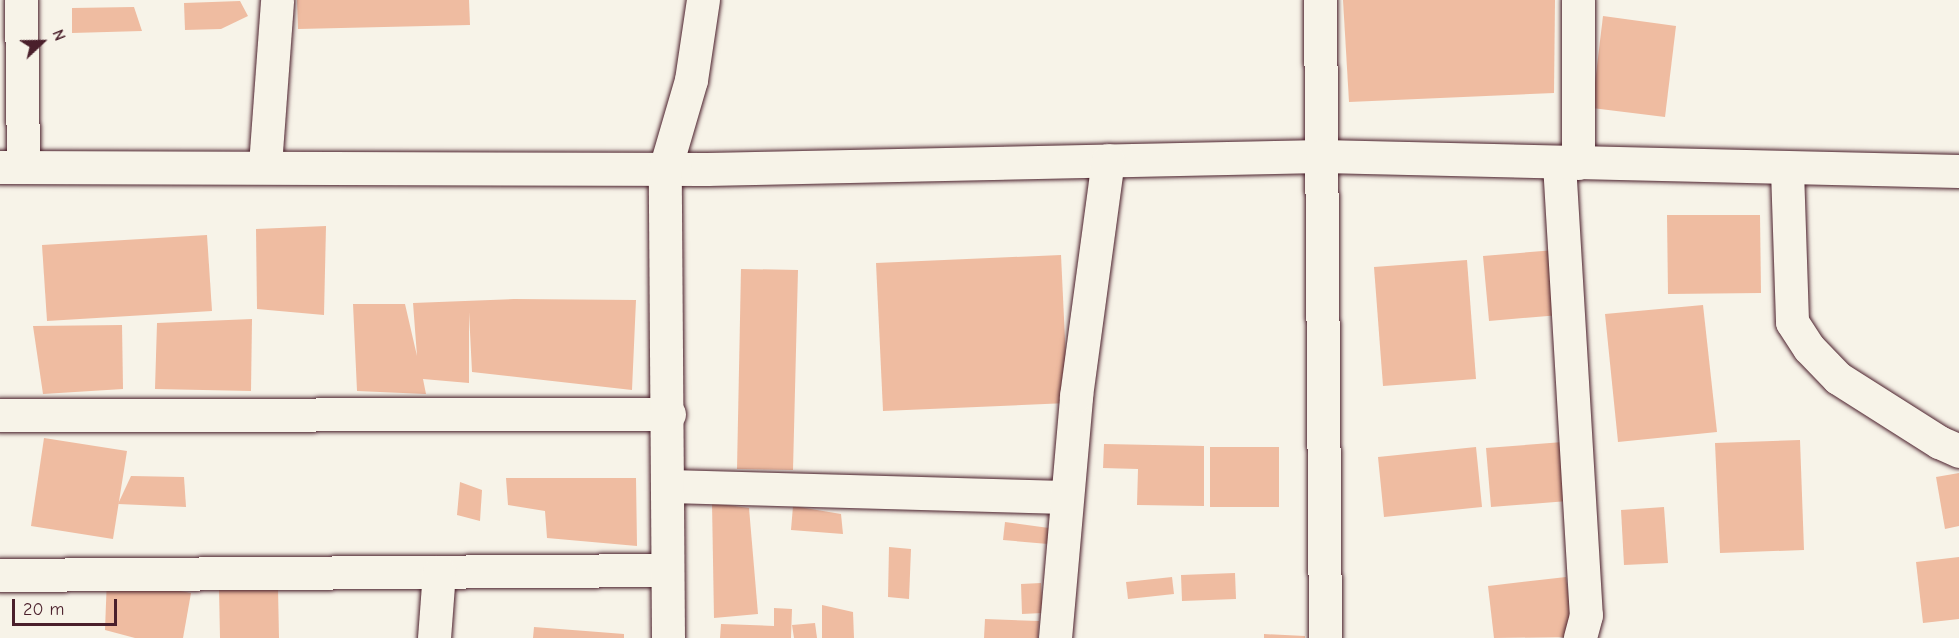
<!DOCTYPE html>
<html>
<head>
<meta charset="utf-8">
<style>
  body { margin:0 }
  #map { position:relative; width:1959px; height:638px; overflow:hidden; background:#f7f3e8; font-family:"Comic Neue",sans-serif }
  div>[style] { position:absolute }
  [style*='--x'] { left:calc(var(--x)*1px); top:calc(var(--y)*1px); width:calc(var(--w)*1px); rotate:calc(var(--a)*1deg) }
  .building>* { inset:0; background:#efbca1 }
  .roads { filter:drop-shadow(0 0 2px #4a1f2b) drop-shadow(0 0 2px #4a1f2b) }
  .minor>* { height:33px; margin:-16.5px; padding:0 16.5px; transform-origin:16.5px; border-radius:16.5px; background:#f7f3e8 }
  span { translate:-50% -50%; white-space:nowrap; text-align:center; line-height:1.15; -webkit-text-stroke:4.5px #f7f3e8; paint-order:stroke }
  .north { position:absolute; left:12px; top:12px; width:60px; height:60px; -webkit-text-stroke:4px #f7f3e8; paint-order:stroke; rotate:68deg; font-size:16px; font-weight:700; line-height:24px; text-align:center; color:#4a1f2b }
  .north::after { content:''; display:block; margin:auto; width:21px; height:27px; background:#4a1f2b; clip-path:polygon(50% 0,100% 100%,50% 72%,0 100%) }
  .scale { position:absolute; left:12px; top:599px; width:105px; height:27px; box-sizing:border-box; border:3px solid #4a1f2b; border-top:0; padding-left:8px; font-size:18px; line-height:21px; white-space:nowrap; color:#4a1f2b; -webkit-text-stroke:4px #f7f3e8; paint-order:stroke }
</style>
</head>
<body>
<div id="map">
  <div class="building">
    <div style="clip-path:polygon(297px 0,469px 0,470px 25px,298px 29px)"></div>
    <div style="clip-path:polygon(1343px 0,1555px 0,1554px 93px,1349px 102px)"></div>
    <div style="clip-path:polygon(240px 1px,248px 16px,221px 29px,185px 30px,184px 3px)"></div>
    <div style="clip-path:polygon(134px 7px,142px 31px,72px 33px,72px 8px)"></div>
    <div style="clip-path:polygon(1603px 16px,1676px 26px,1665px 117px,1592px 108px)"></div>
    <div style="clip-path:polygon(1667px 215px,1760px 215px,1761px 293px,1668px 294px)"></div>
    <div style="clip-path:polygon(326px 226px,324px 315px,257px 309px,256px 229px)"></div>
    <div style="clip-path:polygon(207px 235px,212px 311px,47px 321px,42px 245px)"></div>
    <div style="clip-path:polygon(1555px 250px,1560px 315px,1489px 321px,1483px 256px)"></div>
    <div style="clip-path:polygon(1061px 255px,1068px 403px,883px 411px,876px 263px)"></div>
    <div style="clip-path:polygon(1467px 260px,1476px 379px,1383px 386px,1374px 267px)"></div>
    <div style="clip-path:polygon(741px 269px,798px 270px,793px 470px,737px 469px)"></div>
    <div style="clip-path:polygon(514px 299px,636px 300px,632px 390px,472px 372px,469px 312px,469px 383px,423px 379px,426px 394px,357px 391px,353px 304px,405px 304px,417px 356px,413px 303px)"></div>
    <div style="clip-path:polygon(1703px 305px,1717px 432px,1618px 442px,1605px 314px)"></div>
    <div style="clip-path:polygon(252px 319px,251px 391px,155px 389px,157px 323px)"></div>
    <div style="clip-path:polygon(122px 325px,123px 389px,43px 394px,33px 326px)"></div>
    <div style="clip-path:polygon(44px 438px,127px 451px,113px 539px,31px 526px)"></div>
    <div style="clip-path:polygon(1800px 440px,1804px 550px,1720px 553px,1715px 443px)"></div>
    <div style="clip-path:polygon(1563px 442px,1568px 501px,1491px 507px,1486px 448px)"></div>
    <div style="clip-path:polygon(1104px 444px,1204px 446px,1204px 506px,1137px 505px,1138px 469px,1103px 468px)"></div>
    <div style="clip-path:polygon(1210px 447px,1279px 447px,1279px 507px,1210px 507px)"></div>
    <div style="clip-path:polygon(1476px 447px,1482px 507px,1384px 517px,1378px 457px)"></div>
    <div style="clip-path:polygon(1959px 473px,1959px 526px,1945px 529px,1936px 477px)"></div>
    <div style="clip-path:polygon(131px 476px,184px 477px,186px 507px,118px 504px)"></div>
    <div style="clip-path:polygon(506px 478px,636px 478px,637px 546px,547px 538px,545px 511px,508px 505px)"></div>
    <div style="clip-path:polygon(460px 482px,482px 490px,480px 521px,457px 515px)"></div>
    <div style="clip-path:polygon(712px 503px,749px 508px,758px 614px,714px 618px)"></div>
    <div style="clip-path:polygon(793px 506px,841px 514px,843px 534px,791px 530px)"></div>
    <div style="clip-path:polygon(1664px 507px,1668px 563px,1624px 565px,1621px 510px)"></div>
    <div style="clip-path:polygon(1005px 522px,1049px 528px,1048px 544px,1003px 540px)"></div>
    <div style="clip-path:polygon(889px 547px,911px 549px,909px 599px,888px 597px)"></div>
    <div style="clip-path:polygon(1959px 557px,1959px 619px,1923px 623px,1916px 562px)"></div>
    <div style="clip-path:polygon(1235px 573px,1236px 599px,1182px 601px,1181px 575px)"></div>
    <div style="clip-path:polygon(107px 577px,191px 593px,183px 638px,135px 638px,105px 630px)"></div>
    <div style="clip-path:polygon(1172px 577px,1174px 594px,1128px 599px,1126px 582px)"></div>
    <div style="clip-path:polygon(1566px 577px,1574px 637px,1494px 638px,1488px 586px)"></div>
    <div style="clip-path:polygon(1041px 583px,1043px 613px,1022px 614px,1021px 584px)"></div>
    <div style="clip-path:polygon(278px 588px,279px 638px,220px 638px,219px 589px)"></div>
    <div style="clip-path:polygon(822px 605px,853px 612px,854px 638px,822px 638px)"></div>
    <div style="clip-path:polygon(774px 608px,792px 609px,791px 638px,720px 638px,721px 624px,774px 626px)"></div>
    <div style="clip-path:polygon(985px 619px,1039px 621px,1038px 638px,984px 638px)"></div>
    <div style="clip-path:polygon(815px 623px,817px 638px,794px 638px,792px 625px)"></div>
    <div style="clip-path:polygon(534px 627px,624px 634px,624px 638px,533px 638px)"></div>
    <div style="clip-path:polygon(1264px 634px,1305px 636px,1305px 638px,1264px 638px)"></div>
  </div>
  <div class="roads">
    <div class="minor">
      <div style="--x:21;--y:0;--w:167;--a:89.3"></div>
      <div style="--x:1320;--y:0;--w:638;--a:89.55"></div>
      <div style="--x:1578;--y:0;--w:163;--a:90"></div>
      <div style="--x:1559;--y:163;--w:453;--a:86.6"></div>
      <div style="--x:1586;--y:615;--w:24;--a:105"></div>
      <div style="--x:265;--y:165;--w:165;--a:-85.8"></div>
      <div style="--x:0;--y:167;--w:707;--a:0.16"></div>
      <div style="--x:707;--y:169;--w:615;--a:-1.21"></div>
      <div style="--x:1322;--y:156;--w:637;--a:1.35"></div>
      <div style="--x:1787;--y:170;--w:152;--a:88.1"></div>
      <div style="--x:1792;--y:322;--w:31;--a:57"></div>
      <div style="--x:1809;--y:348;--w:42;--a:46"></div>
      <div style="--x:1838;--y:378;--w:120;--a:32.4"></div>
      <div style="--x:1939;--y:442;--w:22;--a:24"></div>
      <div style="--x:0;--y:415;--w:669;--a:-0.09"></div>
      <div style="--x:668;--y:486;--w:398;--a:1.6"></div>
      <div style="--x:0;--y:575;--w:667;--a:-0.43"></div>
      <div style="--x:434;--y:638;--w:66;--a:-85.7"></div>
      <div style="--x:668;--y:638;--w:469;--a:-90.4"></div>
      <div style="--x:665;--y:169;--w:93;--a:-73.7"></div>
      <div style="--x:691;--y:80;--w:81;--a:-81.5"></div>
      <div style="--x:1055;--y:638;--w:243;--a:-85"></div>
      <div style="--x:1076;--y:396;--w:238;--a:-82.3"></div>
    </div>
  </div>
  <div class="north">N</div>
  <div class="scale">20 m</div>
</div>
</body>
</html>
